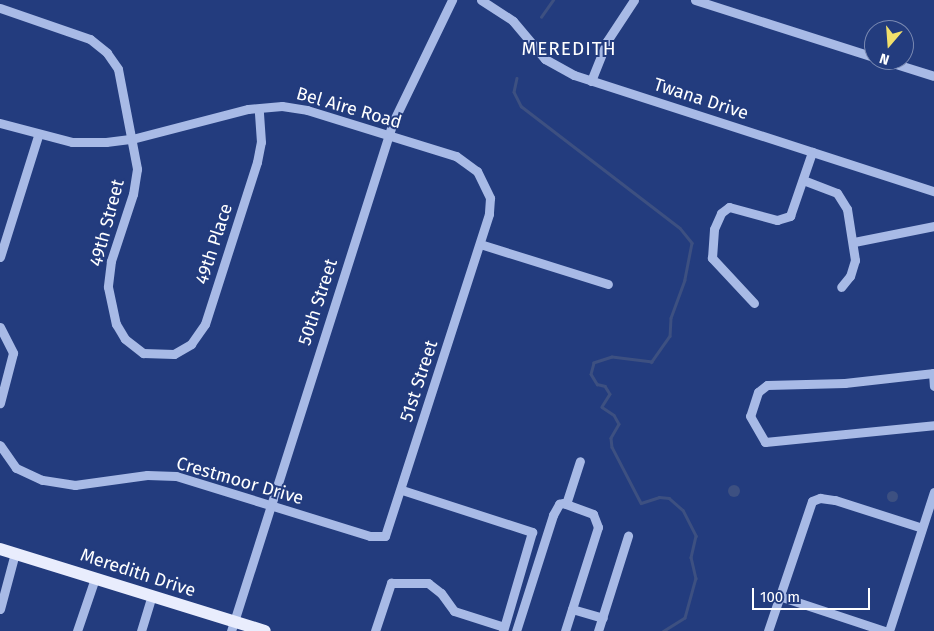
<!DOCTYPE html>
<html>
<head>
<meta charset="utf-8">
<style>
  body { margin:0 }
  #map { position:relative; width:934px; height:631px; overflow:hidden; background:#233c7e; font-family:"Fira Sans",sans-serif }
  div>[style] { position:absolute }
  [style*='--x'] { left:calc(var(--x)*1px); top:calc(var(--y)*1px); width:calc(var(--w)*1px); rotate:calc(var(--a)*1deg) }
  .water>* { inset:0; background:#3d5081 }
  .round { border-radius:50% }
  .stream>* { height:2.5px; margin:-1.25px; padding:0 1.25px; transform-origin:1.25px; border-radius:1.25px; background:#3d5081 }
  .minor>* { height:9px; margin:-4.5px; padding:0 4.5px; transform-origin:4.5px; border-radius:4.5px; background:#a8bae6 }
  .major>* { height:12px; margin:-6px; padding:0 6px; transform-origin:6px; border-radius:6px; background:#e9edfd }
  span { translate:-50% -50%; white-space:nowrap; text-align:center; line-height:1.15; -webkit-text-stroke:4px #233c7e; paint-order:stroke }
  .street-label { font-size:18px; color:#fff }
  .neighbourhood-label { font-size:19px; color:#fff; letter-spacing:1px }
  .north { position:absolute; left:864px; top:20px; width:50px; height:50px; box-sizing:border-box; background:#233c7e; border:1px solid #7b8ab2; border-radius:50%; rotate:198deg; font-size:14px; font-weight:700; line-height:20px; text-align:center; color:#fff }
  .north::after { content:''; display:block; margin:auto; width:18px; height:22px; background:#f1df6b; clip-path:polygon(50% 0,100% 100%,50% 72%,0 100%) }
  .scale { position:absolute; left:752px; top:588px; width:118px; height:22px; box-sizing:border-box; border:2px solid #fff; border-top:0; padding-left:6px; font-size:15px; line-height:18px; white-space:nowrap; color:#fff; -webkit-text-stroke:4px #233c7e; paint-order:stroke }
</style>
</head>
<body>
<div id="map">
  <div class="water">
    <div class="round" style="left:728px;top:485px;width:12px;height:12px"></div>
    <div class="round" style="left:886.5px;top:490.5px;width:11px;height:11px"></div>
  </div>
  <div class="stream">
    <div style="--x:541;--y:17;--w:21;--a:-55"></div>
    <div style="--x:517;--y:78;--w:14;--a:102"></div>
    <div style="--x:514;--y:92;--w:16;--a:63"></div>
    <div style="--x:521;--y:106;--w:200;--a:37.5"></div>
    <div style="--x:680;--y:228;--w:19;--a:51"></div>
    <div style="--x:692;--y:243;--w:38;--a:101"></div>
    <div style="--x:685;--y:280;--w:40;--a:110.2"></div>
    <div style="--x:671;--y:318;--w:18;--a:93"></div>
    <div style="--x:670;--y:336;--w:32;--a:125"></div>
    <div style="--x:652;--y:362;--w:40;--a:-172.9"></div>
    <div style="--x:612;--y:357;--w:19;--a:162"></div>
    <div style="--x:594;--y:363;--w:11;--a:105"></div>
    <div style="--x:591;--y:374;--w:12;--a:59"></div>
    <div style="--x:597;--y:384;--w:8;--a:14"></div>
    <div style="--x:605;--y:386;--w:9;--a:58"></div>
    <div style="--x:610;--y:394;--w:15;--a:122"></div>
    <div style="--x:602;--y:407;--w:14;--a:34"></div>
    <div style="--x:614;--y:415;--w:10;--a:61"></div>
    <div style="--x:619;--y:424;--w:16;--a:120"></div>
    <div style="--x:611;--y:438;--w:9;--a:84"></div>
    <div style="--x:612;--y:447;--w:63;--a:62.6"></div>
    <div style="--x:641;--y:503;--w:19;--a:-18"></div>
    <div style="--x:659;--y:497;--w:10;--a:6"></div>
    <div style="--x:669;--y:498;--w:18;--a:41"></div>
    <div style="--x:683;--y:510;--w:29;--a:63"></div>
    <div style="--x:696;--y:536;--w:22;--a:103"></div>
    <div style="--x:691;--y:557;--w:22;--a:77"></div>
    <div style="--x:696;--y:578;--w:41;--a:105.4"></div>
    <div style="--x:685;--y:618;--w:25;--a:148"></div>
  </div>
  <div class="minor">
    <div style="--x:481;--y:0;--w:38;--a:33"></div>
    <div style="--x:513;--y:21;--w:50;--a:49.9"></div>
    <div style="--x:545;--y:59;--w:33;--a:29"></div>
    <div style="--x:574;--y:75;--w:378;--a:17.9"></div>
    <div style="--x:695;--y:0;--w:188;--a:17.7"></div>
    <div style="--x:0;--y:8;--w:95;--a:19"></div>
    <div style="--x:90;--y:39;--w:22;--a:39"></div>
    <div style="--x:107;--y:53;--w:19;--a:55"></div>
    <div style="--x:118;--y:69;--w:102;--a:79.2"></div>
    <div style="--x:137;--y:169;--w:25;--a:99"></div>
    <div style="--x:133;--y:194;--w:71;--a:108.2"></div>
    <div style="--x:111;--y:261;--w:26;--a:97"></div>
    <div style="--x:108;--y:287;--w:38;--a:78"></div>
    <div style="--x:116;--y:324;--w:17;--a:59"></div>
    <div style="--x:125;--y:339;--w:23;--a:38"></div>
    <div style="--x:143;--y:353;--w:31;--a:2"></div>
    <div style="--x:174;--y:354;--w:20;--a:-30"></div>
    <div style="--x:191;--y:344;--w:24;--a:-55"></div>
    <div style="--x:205;--y:324;--w:170;--a:-72.2"></div>
    <div style="--x:257;--y:162;--w:20;--a:-79"></div>
    <div style="--x:261;--y:142;--w:32;--a:-94"></div>
    <div style="--x:883;--y:60;--w:53;--a:17.4"></div>
    <div style="--x:591;--y:81;--w:43;--a:-68.2"></div>
    <div style="--x:607;--y:41;--w:49;--a:-56.6"></div>
    <div style="--x:0;--y:123;--w:74;--a:14.8"></div>
    <div style="--x:72;--y:142;--w:34;--a:0"></div>
    <div style="--x:106;--y:142;--w:26;--a:-7"></div>
    <div style="--x:132;--y:139;--w:120;--a:-14.5"></div>
    <div style="--x:248;--y:109;--w:34;--a:-5"></div>
    <div style="--x:282;--y:106;--w:25;--a:9"></div>
    <div style="--x:307;--y:110;--w:156;--a:17.2"></div>
    <div style="--x:456;--y:156;--w:26;--a:36"></div>
    <div style="--x:477;--y:171;--w:30;--a:64"></div>
    <div style="--x:490;--y:198;--w:16;--a:94"></div>
    <div style="--x:489;--y:214;--w:338;--a:107.9"></div>
    <div style="--x:385;--y:536;--w:15;--a:180"></div>
    <div style="--x:370;--y:536;--w:203;--a:-162.8"></div>
    <div style="--x:176;--y:476;--w:29;--a:-178"></div>
    <div style="--x:147;--y:475;--w:73;--a:172.1"></div>
    <div style="--x:75;--y:485;--w:33;--a:-171"></div>
    <div style="--x:42;--y:480;--w:29;--a:-155"></div>
    <div style="--x:16;--y:468;--w:28;--a:-125"></div>
    <div style="--x:803;--y:180;--w:36;--a:21"></div>
    <div style="--x:837;--y:193;--w:19;--a:58"></div>
    <div style="--x:847;--y:209;--w:52;--a:81.1"></div>
    <div style="--x:855;--y:260;--w:17;--a:107"></div>
    <div style="--x:850;--y:276;--w:14;--a:129"></div>
    <div style="--x:854;--y:242;--w:82;--a:-11.3"></div>
    <div style="--x:480;--y:244;--w:134;--a:17.4"></div>
    <div style="--x:0;--y:257;--w:127;--a:-72.6"></div>
    <div style="--x:754;--y:303;--w:62;--a:-133"></div>
    <div style="--x:712;--y:258;--w:29;--a:-86"></div>
    <div style="--x:714;--y:229;--w:17;--a:-66"></div>
    <div style="--x:721;--y:213;--w:10;--a:-37"></div>
    <div style="--x:729;--y:207;--w:50;--a:15.2"></div>
    <div style="--x:777;--y:220;--w:14;--a:-17"></div>
    <div style="--x:790;--y:216;--w:68;--a:-71"></div>
    <div style="--x:0;--y:327;--w:29;--a:63"></div>
    <div style="--x:13;--y:353;--w:52;--a:104.6"></div>
    <div style="--x:933;--y:373;--w:13;--a:86"></div>
    <div style="--x:934;--y:373;--w:90;--a:173.6"></div>
    <div style="--x:845;--y:383;--w:78;--a:178.5"></div>
    <div style="--x:767;--y:385;--w:11;--a:142"></div>
    <div style="--x:758;--y:392;--w:25;--a:108"></div>
    <div style="--x:750;--y:416;--w:30;--a:60"></div>
    <div style="--x:765;--y:442;--w:170;--a:-5.7"></div>
    <div style="--x:402;--y:490;--w:137;--a:17.9"></div>
    <div style="--x:532;--y:532;--w:103;--a:106.3"></div>
    <div style="--x:566;--y:504;--w:45;--a:-72"></div>
    <div style="--x:779;--y:596;--w:112;--a:18.3"></div>
    <div style="--x:0;--y:609;--w:58;--a:-75"></div>
    <div style="--x:572;--y:609;--w:32;--a:16"></div>
    <div style="--x:77;--y:631;--w:56;--a:-71.2"></div>
    <div style="--x:141;--y:631;--w:37;--a:-73"></div>
    <div style="--x:231;--y:631;--w:534;--a:-72.35"></div>
    <div style="--x:393;--y:122;--w:136;--a:-64.2"></div>
    <div style="--x:375;--y:631;--w:51;--a:-71.6"></div>
    <div style="--x:391;--y:583;--w:37;--a:0"></div>
    <div style="--x:428;--y:583;--w:16;--a:38"></div>
    <div style="--x:441;--y:593;--w:22;--a:54"></div>
    <div style="--x:454;--y:611;--w:52;--a:17.7"></div>
    <div style="--x:516;--y:631;--w:122;--a:-72.3"></div>
    <div style="--x:553;--y:515;--w:13;--a:-61"></div>
    <div style="--x:559;--y:504;--w:4;--a:-14"></div>
    <div style="--x:563;--y:503;--w:32;--a:20"></div>
    <div style="--x:593;--y:514;--w:14;--a:69"></div>
    <div style="--x:598;--y:527;--w:109;--a:107.6"></div>
    <div style="--x:598;--y:631;--w:100;--a:-72.5"></div>
    <div style="--x:768;--y:631;--w:137;--a:-71.3"></div>
    <div style="--x:812;--y:501;--w:9;--a:-21"></div>
    <div style="--x:820;--y:498;--w:15;--a:8"></div>
    <div style="--x:835;--y:500;--w:91;--a:17.8"></div>
    <div style="--x:889;--y:631;--w:146;--a:-72.1"></div>
  </div>
  <div class="major">
    <div style="--x:0;--y:549;--w:277;--a:17.2"></div>
  </div>
  <div class="street-label">
    <span style="left:701px;top:99px;rotate:18deg">Twana Drive</span>
    <span style="left:349px;top:108px;rotate:16deg">Bel Aire Road</span>
    <span style="left:107px;top:223px;rotate:-75deg">49th Street</span>
    <span style="left:214px;top:244px;rotate:-72deg">49th Place</span>
    <span style="left:318px;top:302px;rotate:-72deg">50th Street</span>
    <span style="left:419px;top:381px;rotate:-72deg">51st Street</span>
    <span style="left:240px;top:481px;rotate:16deg">Crestmoor Drive</span>
    <span style="left:138px;top:573px;rotate:18deg">Meredith Drive</span>
  </div>
  <div class="neighbourhood-label">
    <span style="left:569px;top:49px">MEREDITH</span>
  </div>
  <div class="north">N</div>
  <div class="scale">100 m</div>
</div>
</body>
</html>
